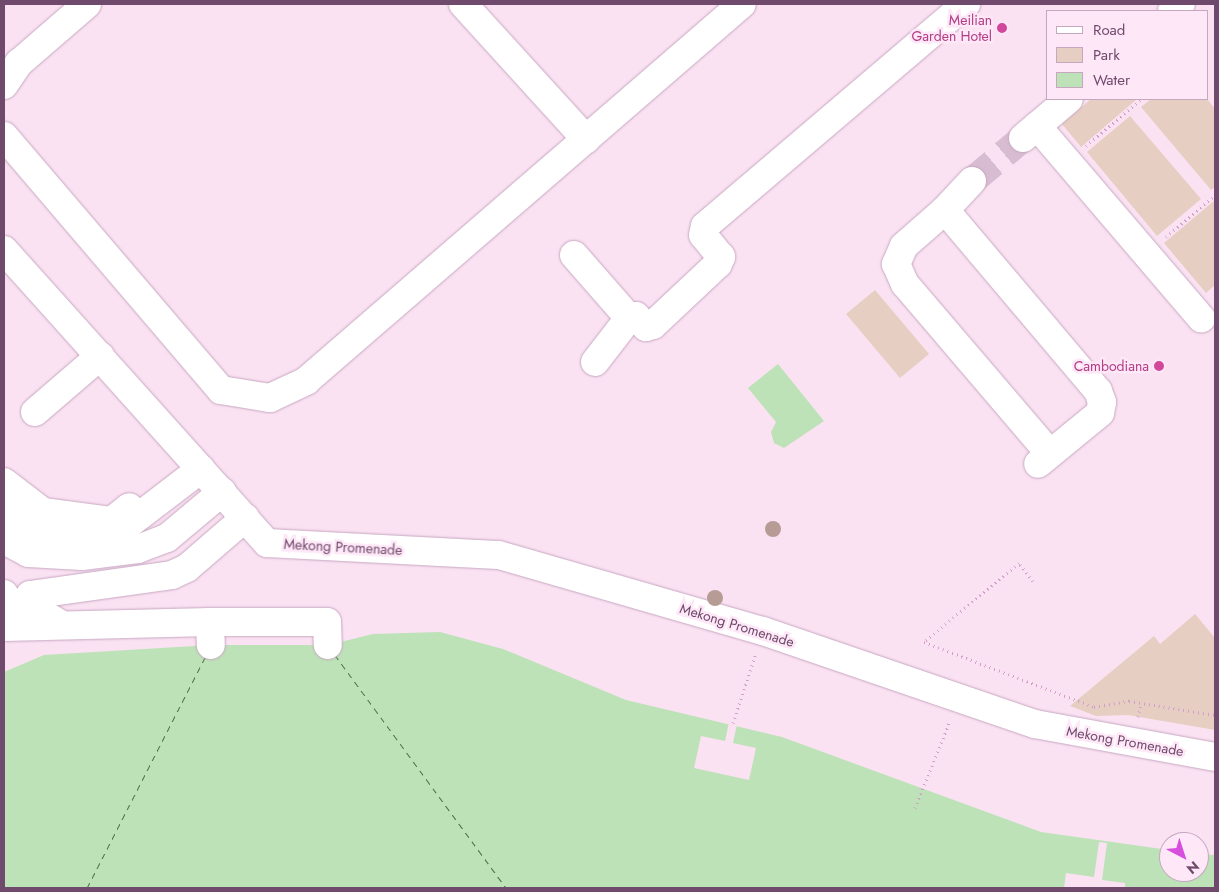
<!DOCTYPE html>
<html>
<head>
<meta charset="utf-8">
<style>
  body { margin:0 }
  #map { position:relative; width:1219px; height:892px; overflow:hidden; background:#fae2f2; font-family:Jost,sans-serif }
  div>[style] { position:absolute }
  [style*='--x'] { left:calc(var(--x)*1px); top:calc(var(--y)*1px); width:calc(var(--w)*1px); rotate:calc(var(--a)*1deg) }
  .green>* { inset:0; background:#e7cec2 }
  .water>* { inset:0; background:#bde2b8 }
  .pier>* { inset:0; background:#fae2f2 }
  .ferry>* { height:1px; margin-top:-0.5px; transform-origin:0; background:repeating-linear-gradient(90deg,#457540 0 6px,transparent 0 11px) }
  .minor-tunnel>* { height:28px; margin-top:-14px; transform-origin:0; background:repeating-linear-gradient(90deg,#d8bcd1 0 28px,transparent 0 42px) }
  .path>* { height:3px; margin-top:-1.5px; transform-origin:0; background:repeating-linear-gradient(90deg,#d29fcc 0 1px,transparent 0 5px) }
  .roads { filter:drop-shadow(0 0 1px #c8a7c2) drop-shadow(0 0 1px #c8a7c2) }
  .minor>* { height:28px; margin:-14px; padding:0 14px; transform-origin:14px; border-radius:14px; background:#fff }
  .trees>* { width:16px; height:16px; margin:-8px; border-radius:50%; background:#b79b95 }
  .dots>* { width:14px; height:14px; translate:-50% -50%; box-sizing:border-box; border:2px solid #fee7f6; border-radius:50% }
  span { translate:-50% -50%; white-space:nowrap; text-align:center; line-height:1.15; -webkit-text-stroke:5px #fee7f6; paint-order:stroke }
  .hotel-label { font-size:14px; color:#b23c85 }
  .right { translate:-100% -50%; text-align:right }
  .street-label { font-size:14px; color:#704a6d }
  .frame { position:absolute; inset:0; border:5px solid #704a6d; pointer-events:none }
  .legend { position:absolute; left:1046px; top:10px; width:162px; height:90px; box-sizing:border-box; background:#fee7f6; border:1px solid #c5a8bf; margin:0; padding:6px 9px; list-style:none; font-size:15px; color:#704a6d }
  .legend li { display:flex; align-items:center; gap:10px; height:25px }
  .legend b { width:25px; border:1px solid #c5a8bf }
  .north { position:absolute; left:1159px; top:832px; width:50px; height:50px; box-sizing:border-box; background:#fee7f6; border:1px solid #c5a8bf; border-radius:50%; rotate:140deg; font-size:14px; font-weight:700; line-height:20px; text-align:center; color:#704a6d }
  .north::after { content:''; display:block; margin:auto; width:18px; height:22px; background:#d74ede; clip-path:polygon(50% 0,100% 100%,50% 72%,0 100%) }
</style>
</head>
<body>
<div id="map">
  <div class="green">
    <div style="clip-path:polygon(1091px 99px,1137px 99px,1081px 147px,1062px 124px)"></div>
    <div style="clip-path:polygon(1151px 99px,1207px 99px,1215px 109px,1215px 187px,1211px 190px,1141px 107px)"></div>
    <div style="clip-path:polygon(1130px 116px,1201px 199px,1157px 236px,1087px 152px)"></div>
    <div style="clip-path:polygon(1215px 200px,1215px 285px,1206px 293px,1164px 243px)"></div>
    <div style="clip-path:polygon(875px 290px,929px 354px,900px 378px,846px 314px)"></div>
    <div style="clip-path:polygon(1195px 614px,1215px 638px,1215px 730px,1128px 715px,1096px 716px,1070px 706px,1154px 636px,1160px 644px)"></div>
  </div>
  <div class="water">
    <div style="clip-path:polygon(778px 364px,824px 421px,784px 448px,774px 443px,771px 432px,776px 422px,748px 388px)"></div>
    <div style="clip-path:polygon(440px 632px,503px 649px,626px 700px,782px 737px,1041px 832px,1169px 850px,1169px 872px,1199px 872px,1199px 854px,1215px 855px,1215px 888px,4px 888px,4px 672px,44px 655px,211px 645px,328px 645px,373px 634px)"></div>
  </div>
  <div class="pier">
    <div style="clip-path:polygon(729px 722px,737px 724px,733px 743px,756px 748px,749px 780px,694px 768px,701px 736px,725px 741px)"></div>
    <div style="clip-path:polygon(1099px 842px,1107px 843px,1102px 880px,1125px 883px,1125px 888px,1064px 888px,1066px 873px,1094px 877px)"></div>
  </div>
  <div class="ferry">
    <div style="--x:335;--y:655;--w:289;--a:53.7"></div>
    <div style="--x:87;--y:888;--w:259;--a:-62.9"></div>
  </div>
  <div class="minor-tunnel">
    <div style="--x:972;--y:181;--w:67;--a:-40.1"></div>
  </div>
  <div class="path">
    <div style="--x:1086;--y:146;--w:72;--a:-40.5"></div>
    <div style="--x:1166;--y:237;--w:65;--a:-40.6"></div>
    <div style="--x:1033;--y:581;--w:23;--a:-128"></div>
    <div style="--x:1019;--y:563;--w:124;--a:140.3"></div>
    <div style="--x:924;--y:642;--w:182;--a:20.9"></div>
    <div style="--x:1094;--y:707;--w:36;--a:-10"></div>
    <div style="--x:1129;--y:701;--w:87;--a:9.2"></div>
    <div style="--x:1138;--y:717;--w:14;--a:-78"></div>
    <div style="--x:733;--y:723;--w:71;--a:-71.8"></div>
    <div style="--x:915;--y:808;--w:94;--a:-68.1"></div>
  </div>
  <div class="roads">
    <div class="minor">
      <div style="--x:463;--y:4;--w:183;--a:47.7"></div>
      <div style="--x:1172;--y:11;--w:11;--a:-38"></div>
      <div style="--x:4;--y:85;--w:27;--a:-56"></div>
      <div style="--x:19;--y:63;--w:90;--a:-40.9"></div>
      <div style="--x:1037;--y:126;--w:253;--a:49.5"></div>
      <div style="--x:4;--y:136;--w:334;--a:49.5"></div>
      <div style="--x:221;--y:390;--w:50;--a:9.3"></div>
      <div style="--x:270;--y:398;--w:40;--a:-25"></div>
      <div style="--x:306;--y:381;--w:576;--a:-40.85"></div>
      <div style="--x:1023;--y:138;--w:60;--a:-40.3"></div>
      <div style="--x:972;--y:181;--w:40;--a:133"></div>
      <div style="--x:945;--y:210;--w:237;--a:49.8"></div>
      <div style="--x:1098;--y:391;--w:12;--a:70"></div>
      <div style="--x:1102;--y:402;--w:11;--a:100"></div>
      <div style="--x:1100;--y:413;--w:80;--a:140.6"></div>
      <div style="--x:945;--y:210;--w:55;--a:138.7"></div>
      <div style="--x:904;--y:246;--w:20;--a:114"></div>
      <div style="--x:896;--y:264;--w:22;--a:66"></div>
      <div style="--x:905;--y:284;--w:223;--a:49.5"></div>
      <div style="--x:4;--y:250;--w:394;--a:48.1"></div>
      <div style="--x:267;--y:543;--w:232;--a:3"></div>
      <div style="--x:499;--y:555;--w:275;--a:16.1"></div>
      <div style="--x:763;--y:631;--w:287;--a:18.9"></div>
      <div style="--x:1035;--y:724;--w:183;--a:10.4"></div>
      <div style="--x:574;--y:255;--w:84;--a:48.9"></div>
      <div style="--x:595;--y:362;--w:56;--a:-52.3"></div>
      <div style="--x:629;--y:318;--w:7;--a:-16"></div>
      <div style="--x:636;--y:316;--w:15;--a:48"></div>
      <div style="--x:646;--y:327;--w:7;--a:-16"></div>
      <div style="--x:653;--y:325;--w:89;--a:-43.2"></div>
      <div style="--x:718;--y:264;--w:8;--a:-67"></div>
      <div style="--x:721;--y:257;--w:28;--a:-129"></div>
      <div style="--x:703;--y:235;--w:9;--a:-77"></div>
      <div style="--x:705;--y:226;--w:343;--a:-40.4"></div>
      <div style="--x:35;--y:412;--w:86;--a:-40.7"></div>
      <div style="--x:4;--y:482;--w:49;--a:37.6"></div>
      <div style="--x:43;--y:512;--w:70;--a:7.4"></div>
      <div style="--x:112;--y:521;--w:22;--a:-39"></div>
      <div style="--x:4;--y:510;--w:38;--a:37"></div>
      <div style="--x:34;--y:533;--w:24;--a:19"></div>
      <div style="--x:57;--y:541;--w:55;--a:-4.2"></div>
      <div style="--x:112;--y:537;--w:112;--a:-37.4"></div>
      <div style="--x:4;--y:540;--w:27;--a:28"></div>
      <div style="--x:28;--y:553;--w:54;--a:3.2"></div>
      <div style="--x:82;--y:556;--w:56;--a:-7.1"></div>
      <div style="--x:138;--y:549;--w:31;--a:-21"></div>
      <div style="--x:167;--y:538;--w:72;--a:-39.9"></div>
      <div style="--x:4;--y:594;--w:21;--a:59"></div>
      <div style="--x:15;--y:612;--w:24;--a:19"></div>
      <div style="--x:210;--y:622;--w:117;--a:0"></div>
      <div style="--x:327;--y:622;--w:23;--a:88"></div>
      <div style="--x:62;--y:625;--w:39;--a:-149"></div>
      <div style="--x:29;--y:605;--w:10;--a:-84"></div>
      <div style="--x:30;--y:595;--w:143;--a:-8"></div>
      <div style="--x:172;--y:575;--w:17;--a:-25"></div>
      <div style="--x:187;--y:568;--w:77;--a:-40.8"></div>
      <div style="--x:4;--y:627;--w:206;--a:-1.4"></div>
      <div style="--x:210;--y:622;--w:23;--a:88"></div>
    </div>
  </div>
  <div class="trees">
    <div style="left:773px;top:529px"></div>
    <div style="left:715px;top:598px"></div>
  </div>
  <div class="dots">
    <div style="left:1002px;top:28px;background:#d1479c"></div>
    <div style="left:1159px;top:366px;background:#d1479c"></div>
  </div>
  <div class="hotel-label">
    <span class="right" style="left:992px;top:28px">Meilian<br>Garden Hotel</span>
    <span class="right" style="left:1149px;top:366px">Cambodiana</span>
  </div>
  <div class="street-label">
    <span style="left:343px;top:547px;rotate:3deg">Mekong Promenade</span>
    <span style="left:737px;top:625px;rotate:17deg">Mekong Promenade</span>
    <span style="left:1125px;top:741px;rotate:10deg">Mekong Promenade</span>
  </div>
  <div class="frame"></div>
  <ul class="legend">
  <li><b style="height:6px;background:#fff"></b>Road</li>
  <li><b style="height:14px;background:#e7cec2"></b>Park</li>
  <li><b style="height:14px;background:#bde2b8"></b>Water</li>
  </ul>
  <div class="north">N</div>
</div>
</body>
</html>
